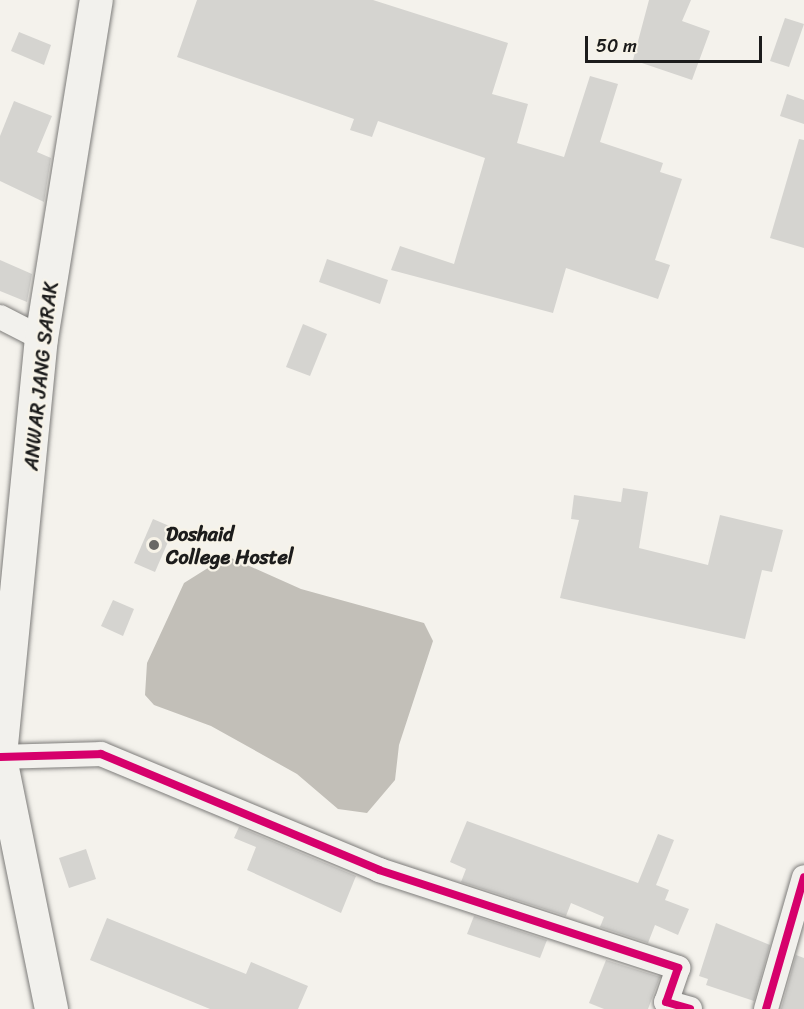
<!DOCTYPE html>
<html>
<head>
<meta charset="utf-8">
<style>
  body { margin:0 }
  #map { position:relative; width:804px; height:1009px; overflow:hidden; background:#f4f2ec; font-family:Sriracha,sans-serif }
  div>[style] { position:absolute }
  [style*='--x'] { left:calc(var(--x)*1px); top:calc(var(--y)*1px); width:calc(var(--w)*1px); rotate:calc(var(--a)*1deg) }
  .water>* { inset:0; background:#c2bfb8 }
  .building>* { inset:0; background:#d5d4d0 }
  .roads { filter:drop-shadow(0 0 2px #7d7c7a) drop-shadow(0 0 2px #7d7c7a) }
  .minor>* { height:24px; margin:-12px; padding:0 12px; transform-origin:12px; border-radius:12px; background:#f2f1ed }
  .secondary>* { height:33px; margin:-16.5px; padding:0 16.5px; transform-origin:16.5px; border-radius:16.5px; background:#f2f1ed }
  .cycleway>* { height:8px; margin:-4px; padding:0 4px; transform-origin:4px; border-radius:4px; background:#d6006c }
  .dots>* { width:16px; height:16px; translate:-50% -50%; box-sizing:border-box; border:3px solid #f7f3e8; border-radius:50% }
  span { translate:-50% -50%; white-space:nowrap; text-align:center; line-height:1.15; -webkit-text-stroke:4.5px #f7f3e8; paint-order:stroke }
  .street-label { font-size:20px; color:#1c1c1c }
  .poi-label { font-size:20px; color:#1c1c1c; font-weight:700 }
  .left { translate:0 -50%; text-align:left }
  .scale { position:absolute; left:585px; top:36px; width:177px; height:27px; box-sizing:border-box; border:3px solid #1c1c1c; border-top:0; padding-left:8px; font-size:18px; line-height:21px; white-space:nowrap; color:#1c1c1c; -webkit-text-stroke:4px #f7f3e8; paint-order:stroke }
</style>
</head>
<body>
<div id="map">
  <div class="water">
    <div style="clip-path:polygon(227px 556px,301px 589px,424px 623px,433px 641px,399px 745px,395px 780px,367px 813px,338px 809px,297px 774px,211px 726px,154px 705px,145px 695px,147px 663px,184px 583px)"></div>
  </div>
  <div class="building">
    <div style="clip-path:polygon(197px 0,373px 0,508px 43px,492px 94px,528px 104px,517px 143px,564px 157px,590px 76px,618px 84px,600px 142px,663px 163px,660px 172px,682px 179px,655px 260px,670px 265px,658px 299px,566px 268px,553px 313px,391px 270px,400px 246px,454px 264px,485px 158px,378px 121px,372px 137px,350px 130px,354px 119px,177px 57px)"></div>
    <div style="clip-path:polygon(649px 0,691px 0,682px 21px,710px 31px,692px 80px,633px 60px)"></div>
    <div style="clip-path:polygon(785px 18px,804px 24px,789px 67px,770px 61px)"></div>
    <div style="clip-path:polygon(19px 32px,51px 45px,44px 65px,11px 51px)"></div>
    <div style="clip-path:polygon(787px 94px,804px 100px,804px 124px,780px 116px)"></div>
    <div style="clip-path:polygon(14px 101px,52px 116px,37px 152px,51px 158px,44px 202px,0 181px,0 136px)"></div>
    <div style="clip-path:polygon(799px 139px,804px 140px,804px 248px,770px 238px)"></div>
    <div style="clip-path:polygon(327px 259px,388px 280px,380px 304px,319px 282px)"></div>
    <div style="clip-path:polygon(0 260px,32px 274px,27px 302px,0 291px)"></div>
    <div style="clip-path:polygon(303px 324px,327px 334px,310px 376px,286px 367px)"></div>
    <div style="clip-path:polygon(623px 488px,648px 492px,639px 548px,708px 565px,720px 515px,783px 530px,772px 572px,762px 570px,745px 639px,560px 598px,579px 520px,571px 519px,574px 495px,621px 502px)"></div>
    <div style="clip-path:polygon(153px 519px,174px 528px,155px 572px,134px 563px)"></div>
    <div style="clip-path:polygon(113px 600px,134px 609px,123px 636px,101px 626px)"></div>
    <div style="clip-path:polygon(467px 821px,638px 883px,658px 834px,674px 840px,656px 885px,669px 890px,665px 900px,689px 909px,678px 935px,655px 925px,648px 943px,600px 927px,604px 917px,571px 903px,566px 916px,461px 882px,466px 869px,450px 862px)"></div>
    <div style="clip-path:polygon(239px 827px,356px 876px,341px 913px,247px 870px,256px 847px,234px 838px)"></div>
    <div style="clip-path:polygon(86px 849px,96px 879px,69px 888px,59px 858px)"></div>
    <div style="clip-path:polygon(474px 916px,547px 940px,540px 958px,467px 934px)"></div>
    <div style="clip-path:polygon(107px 918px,246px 974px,251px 962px,308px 986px,298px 1009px,210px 1009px,90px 960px)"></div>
    <div style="clip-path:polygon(716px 923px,770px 945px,754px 1001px,706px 985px,708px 979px,699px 976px)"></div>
    <div style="clip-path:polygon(796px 955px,804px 958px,804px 1009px,781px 1009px)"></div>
    <div style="clip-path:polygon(606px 960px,660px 977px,648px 1009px,604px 1009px,589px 1003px)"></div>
  </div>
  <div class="roads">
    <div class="minor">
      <div style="--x:0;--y:317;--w:46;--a:27.1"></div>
      <div style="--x:0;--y:757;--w:101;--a:-1.7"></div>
      <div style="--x:101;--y:754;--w:301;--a:22.6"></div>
      <div style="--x:379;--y:870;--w:315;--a:18.1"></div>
      <div style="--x:678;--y:968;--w:36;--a:109"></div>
      <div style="--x:666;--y:1002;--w:25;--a:16"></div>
      <div style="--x:766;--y:1009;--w:137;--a:-73.9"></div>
    </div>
    <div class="secondary">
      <div style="--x:0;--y:755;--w:419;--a:-84.4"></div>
      <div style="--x:41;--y:338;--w:342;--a:-80.8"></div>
      <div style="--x:0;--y:758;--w:256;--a:78.5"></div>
    </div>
  </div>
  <div class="cycleway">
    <div style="--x:0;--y:757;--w:101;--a:-1.7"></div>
    <div style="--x:101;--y:754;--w:301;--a:22.6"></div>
    <div style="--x:379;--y:870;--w:315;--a:18.1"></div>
    <div style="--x:678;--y:968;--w:36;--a:109"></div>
    <div style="--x:666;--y:1002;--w:25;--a:16"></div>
    <div style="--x:766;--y:1009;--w:137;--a:-73.9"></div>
  </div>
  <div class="dots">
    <div style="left:154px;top:545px;background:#686765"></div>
  </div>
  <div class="street-label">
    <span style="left:41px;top:376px;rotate:-84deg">ANWAR JANG SARAK</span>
  </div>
  <div class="poi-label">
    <span class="left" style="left:166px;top:546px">Doshaid<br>College Hostel</span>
  </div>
  <div class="scale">50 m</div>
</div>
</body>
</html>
